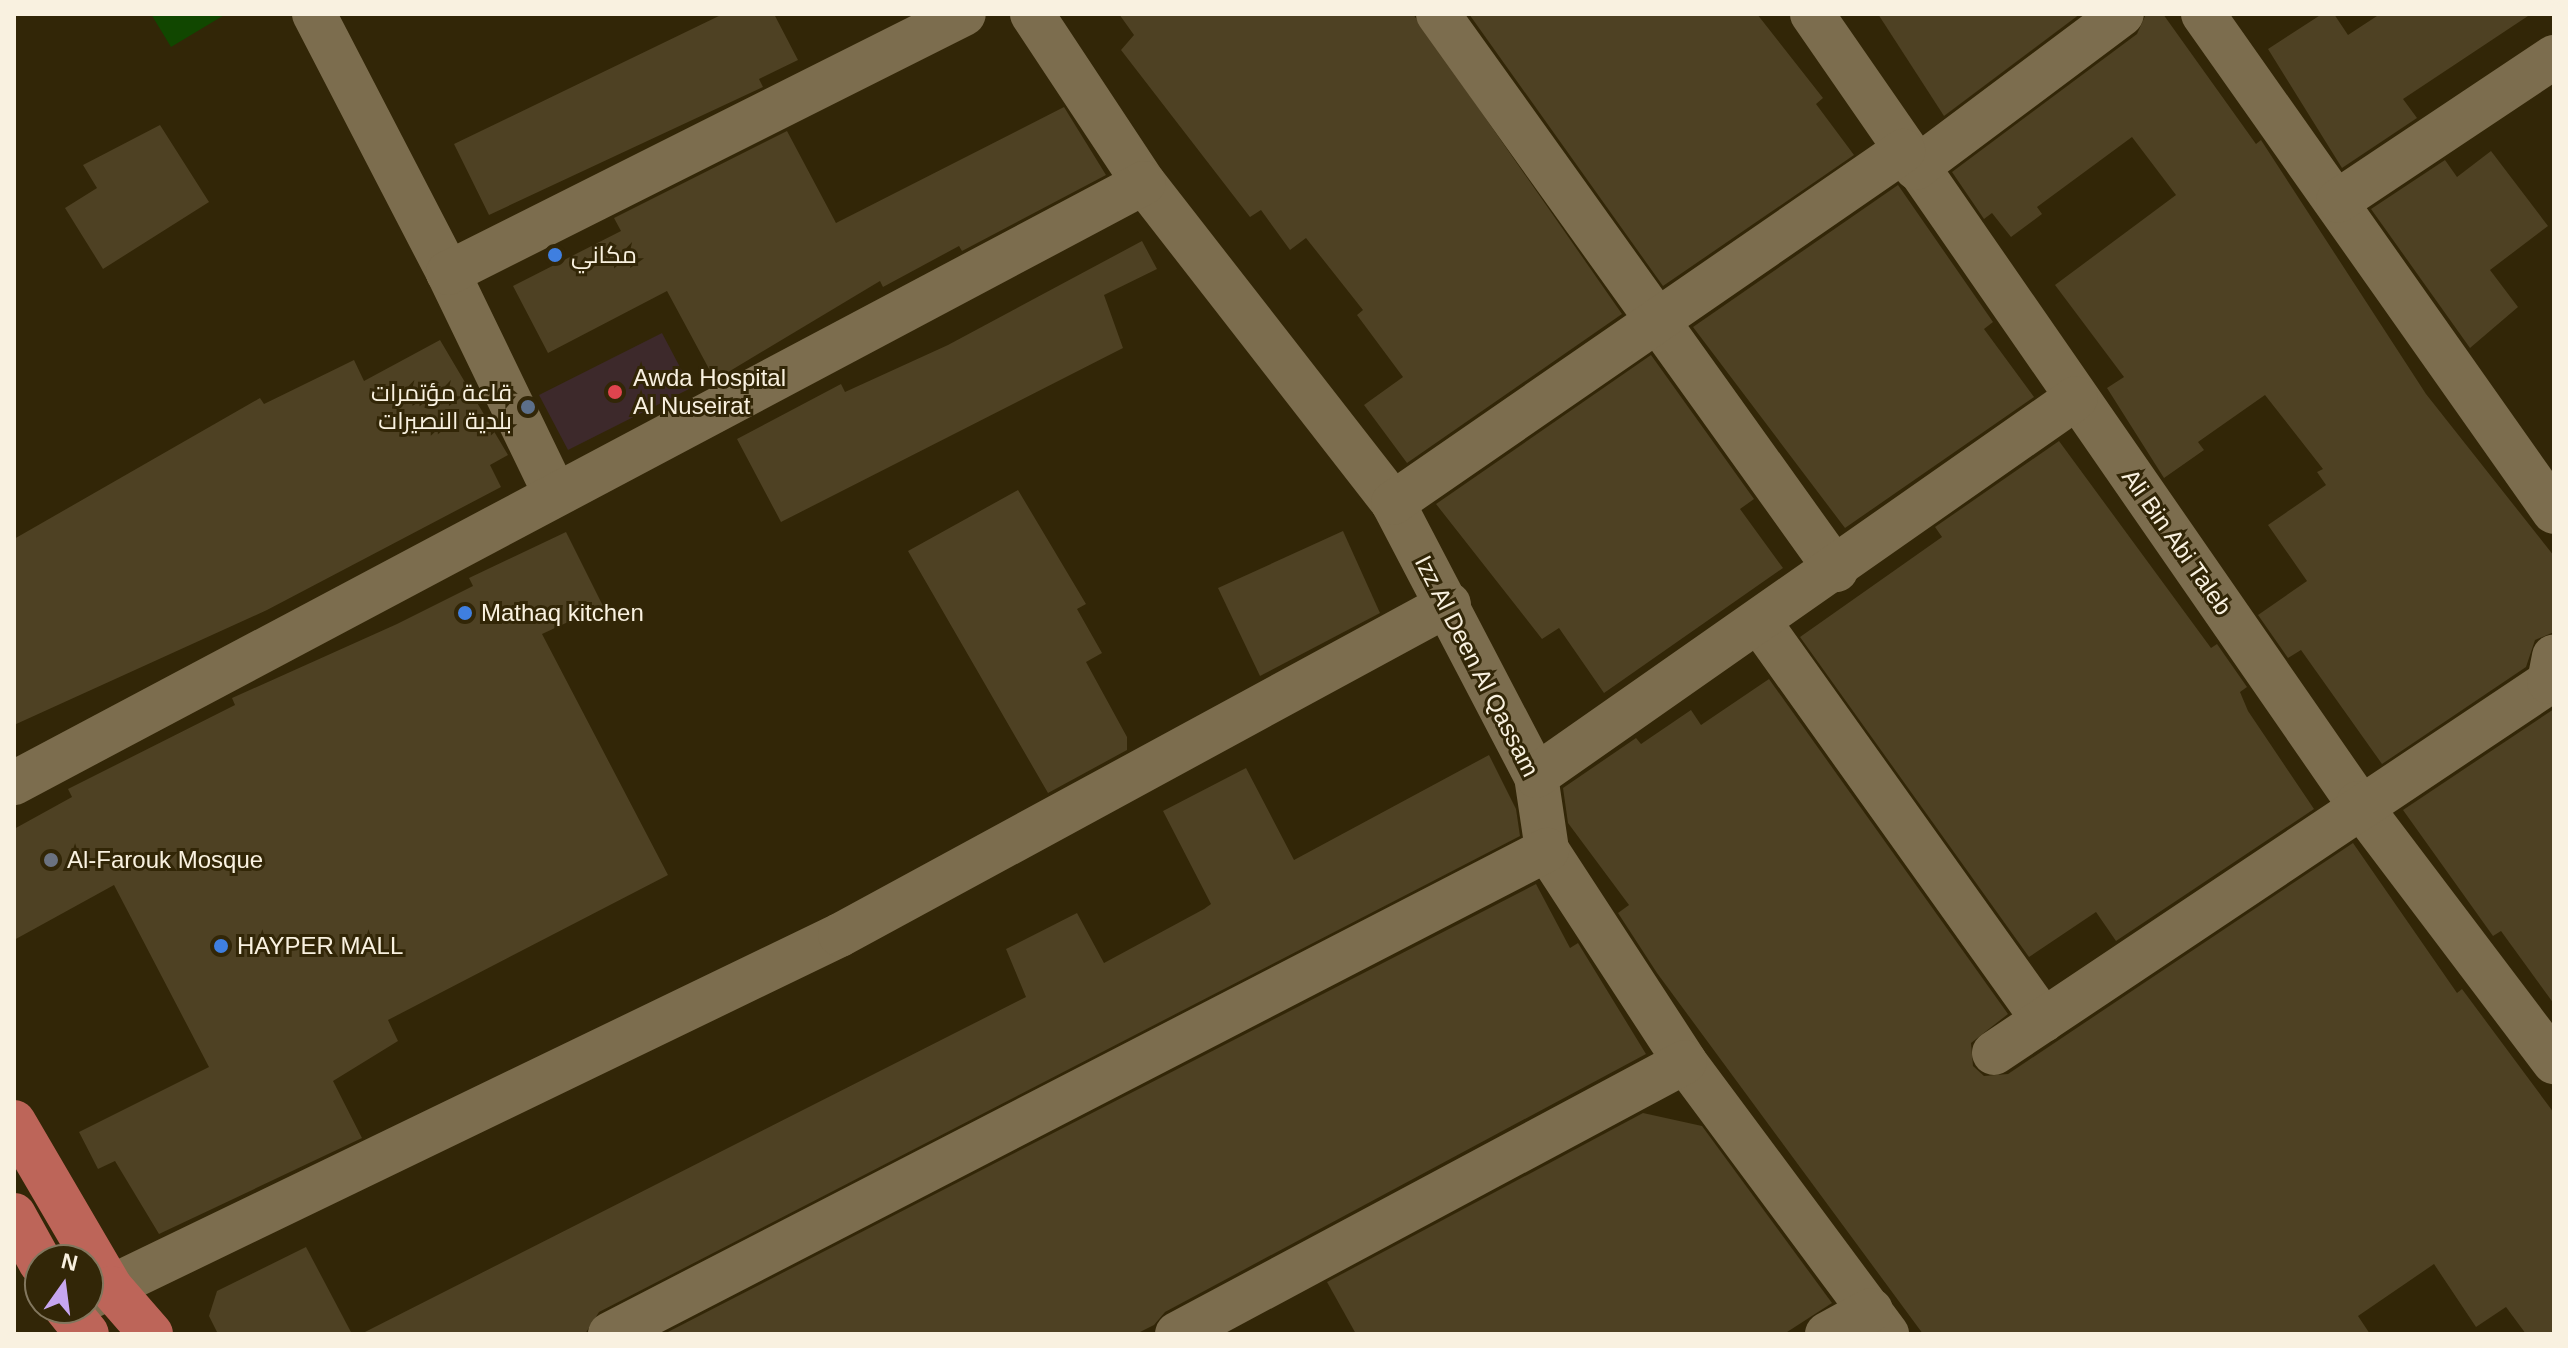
<!DOCTYPE html>
<html>
<head>
<meta charset="utf-8">
<style>
  body { margin:0 }
  #map { position:relative; width:2568px; height:1348px; overflow:hidden; background:#322607; font-family:Arial,Cairo,sans-serif }
  div>[style] { position:absolute }
  [style*='--x'] { left:calc(var(--x)*1px); top:calc(var(--y)*1px); width:calc(var(--w)*1px); rotate:calc(var(--a)*1deg) }
  .medical>* { inset:0; background:#3d292b }
  .green>* { inset:0; background:#114700 }
  .building>* { inset:0; background:#4e4123 }
  .minor>* { height:44px; margin:-22px; padding:0 22px; transform-origin:22px; border-radius:22px; background:#7c6d4e }
  .major>* { height:44px; margin:-22px; padding:0 22px; transform-origin:22px; border-radius:22px; background:#bd6559 }
  .dots>* { width:22px; height:22px; translate:-50% -50%; box-sizing:border-box; border:4px solid #322607; border-radius:50% }
  span { translate:-50% -50%; white-space:nowrap; text-align:center; line-height:1.15; -webkit-text-stroke:6px #322607; paint-order:stroke }
  .poi-label { font-size:24px; color:#f9f1e0 }
  .left { translate:0 -50%; text-align:left }
  .right { translate:-100% -50%; text-align:right }
  .street-label { font-size:24px; color:#f9f1e0 }
  .frame { position:absolute; inset:0; border:16px solid #f9f1e0; pointer-events:none }
  .north { position:absolute; left:24px; top:1244px; width:80px; height:80px; box-sizing:border-box; background:#322607; border:2px solid #82775e; border-radius:50%; rotate:14deg; font-size:22px; font-weight:700; line-height:32px; text-align:center; color:#f9f1e0 }
  .north::after { content:''; display:block; margin:auto; width:28px; height:36px; background:#c7a6f0; clip-path:polygon(50% 0,100% 100%,50% 72%,0 100%) }
</style>
</head>
<body>
<div id="map">
  <div class="medical">
    <div style="clip-path:polygon(662px 333px,691px 388px,568px 450px,539px 395px)"></div>
  </div>
  <div class="green">
    <div style="clip-path:polygon(151px 14px,226px 14px,171px 47px)"></div>
  </div>
  <div class="building">
    <div style="clip-path:polygon(723px 14px,774px 14px,798px 60px,759px 79px,763px 87px,489px 215px,454px 144px)"></div>
    <div style="clip-path:polygon(1119px 14px,1413px 14px,1622px 314px,1407px 463px,1364px 405px,1403px 377px,1357px 315px,1363px 310px,1306px 238px,1290px 250px,1261px 210px,1250px 217px,1121px 50px,1134px 35px)"></div>
    <div style="clip-path:polygon(1469px 14px,1757px 14px,1823px 98px,1816px 104px,1854px 155px,1663px 286px)"></div>
    <div style="clip-path:polygon(1878px 14px,2080px 14px,1944px 116px)"></div>
    <div style="clip-path:polygon(2146px 14px,2163px 14px,2256px 144px,2261px 140px,2426px 394px,2554px 556px,2554px 632px,2535px 640px,2526px 667px,2382px 764px,2301px 650px,2288px 658px,2258px 615px,2307px 581px,2268px 525px,2326px 485px,2317px 472px,2323px 469px,2265px 395px,2198px 442px,2204px 450px,2164px 478px,2107px 388px,2124px 377px,2055px 285px,2176px 195px,2132px 137px,2037px 207px,2042px 214px,2011px 237px,1992px 213px,1984px 219px,1952px 172px,2137px 34px)"></div>
    <div style="clip-path:polygon(2322px 14px,2334px 14px,2348px 35px,2380px 14px,2531px 14px,2403px 99px,2417px 118px,2342px 168px,2268px 49px)"></div>
    <div style="clip-path:polygon(1064px 107px,1106px 175px,962px 251px,959px 246px,883px 287px,880px 281px,715px 380px,667px 291px,548px 353px,513px 286px,621px 231px,614px 218px,787px 131px,836px 223px)"></div>
    <div style="clip-path:polygon(160px 125px,209px 202px,103px 269px,65px 208px,97px 188px,83px 165px)"></div>
    <div style="clip-path:polygon(2491px 151px,2548px 226px,2490px 270px,2518px 307px,2470px 348px,2371px 209px,2445px 160px,2457px 177px)"></div>
    <div style="clip-path:polygon(1898px 185px,1993px 322px,1984px 329px,2034px 397px,1845px 528px,1693px 327px)"></div>
    <div style="clip-path:polygon(1142px 241px,1157px 269px,1104px 295px,1123px 348px,781px 522px,737px 439px,841px 384px,845px 392px,948px 345px)"></div>
    <div style="clip-path:polygon(440px 340px,508px 455px,490px 465px,501px 487px,267px 610px,14px 725px,14px 539px,260px 398px,264px 404px,354px 360px,364px 381px)"></div>
    <div style="clip-path:polygon(1651px 355px,1754px 499px,1740px 509px,1783px 568px,1604px 693px,1559px 628px,1542px 639px,1436px 504px)"></div>
    <div style="clip-path:polygon(2059px 441px,2211px 648px,2217px 644px,2247px 687px,2240px 692px,2248px 711px,2314px 809px,2116px 941px,2096px 912px,2029px 957px,1800px 637px,1942px 537px,1935px 527px)"></div>
    <div style="clip-path:polygon(1018px 490px,1086px 604px,1077px 609px,1102px 653px,1086px 662px,1127px 737px,1127px 750px,1048px 793px,908px 551px)"></div>
    <div style="clip-path:polygon(1343px 531px,1380px 613px,1260px 676px,1218px 588px)"></div>
    <div style="clip-path:polygon(566px 532px,603px 606px,542px 634px,668px 875px,388px 1020px,398px 1041px,333px 1081px,362px 1138px,159px 1234px,115px 1161px,98px 1169px,79px 1132px,209px 1067px,114px 885px,14px 940px,14px 829px,72px 797px,68px 789px,235px 705px,232px 698px,397px 624px,473px 586px,469px 578px)"></div>
    <div style="clip-path:polygon(1769px 679px,2008px 1014px,1971px 1043px,1973px 1066px,1984px 1076px,2008px 1074px,2353px 843px,2457px 993px,2462px 989px,2554px 1113px,2554px 1334px,2526px 1334px,2506px 1307px,2476px 1327px,2434px 1264px,2358px 1316px,2370px 1334px,1923px 1334px,1657px 973px,1618px 913px,1629px 905px,1568px 823px,1563px 788px,1636px 738px,1641px 744px,1691px 710px,1701px 725px)"></div>
    <div style="clip-path:polygon(2554px 709px,2554px 1004px,2501px 931px,2493px 936px,2403px 810px)"></div>
    <div style="clip-path:polygon(1489px 755px,1516px 809px,1520px 836px,599px 1312px,585px 1334px,361px 1334px,1026px 997px,1006px 949px,1077px 913px,1104px 963px,1204px 909px,1211px 904px,1163px 811px,1246px 768px,1294px 860px)"></div>
    <div style="clip-path:polygon(1536px 884px,1570px 948px,1578px 943px,1646px 1054px,1165px 1312px,1154px 1325px,1136px 1334px,664px 1334px)"></div>
    <div style="clip-path:polygon(1643px 1113px,1702px 1126px,1832px 1303px,1784px 1334px,1356px 1334px,1327px 1282px)"></div>
    <div style="clip-path:polygon(306px 1247px,352px 1334px,218px 1334px,209px 1316px,217px 1291px)"></div>
  </div>
  <div class="minor">
    <div style="--x:314;--y:14;--w:292;--a:62.6"></div>
    <div style="--x:1032;--y:14;--w:203;--a:56.5"></div>
    <div style="--x:1144;--y:183;--w:405;--a:52.1"></div>
    <div style="--x:1393;--y:503;--w:308;--a:62.4"></div>
    <div style="--x:1536;--y:776;--w:75;--a:81.5"></div>
    <div style="--x:1547;--y:850;--w:253;--a:56.9"></div>
    <div style="--x:1685;--y:1062;--w:339;--a:53.4"></div>
    <div style="--x:1438;--y:14;--w:684;--a:54.4"></div>
    <div style="--x:1812;--y:14;--w:959;--a:55.32"></div>
    <div style="--x:2358;--y:803;--w:325;--a:52.9"></div>
    <div style="--x:2203;--y:14;--w:609;--a:54.82"></div>
    <div style="--x:1916;--y:168;--w:257;--a:-36.8"></div>
    <div style="--x:2338;--y:201;--w:260;--a:-33.7"></div>
    <div style="--x:555;--y:494;--w:246;--a:-115.8"></div>
    <div style="--x:448;--y:273;--w:577;--a:-26.65"></div>
    <div style="--x:1393;--y:503;--w:620;--a:-34.61"></div>
    <div style="--x:1760;--y:623;--w:488;--a:54.5"></div>
    <div style="--x:1536;--y:776;--w:659;--a:-34.99"></div>
    <div style="--x:14;--y:783;--w:1279;--a:-27.97"></div>
    <div style="--x:1994;--y:1053;--w:668;--a:-33.76"></div>
    <div style="--x:2549;--y:682;--w:26;--a:-79"></div>
    <div style="--x:88;--y:1298;--w:835;--a:-25.77"></div>
    <div style="--x:840;--y:935;--w:693;--a:-28.52"></div>
    <div style="--x:610;--y:1334;--w:1055;--a:-27.32"></div>
    <div style="--x:1177;--y:1334;--w:576;--a:-28.17"></div>
    <div style="--x:1827;--y:1334;--w:50;--a:-28.6"></div>
  </div>
  <div class="major">
    <div style="--x:14;--y:1122;--w:192;--a:59.7"></div>
    <div style="--x:111;--y:1288;--w:61;--a:49"></div>
    <div style="--x:14;--y:1215;--w:54;--a:61"></div>
    <div style="--x:66;--y:1308;--w:33;--a:51"></div>
  </div>
  <div class="dots">
    <div style="left:555px;top:255px;background:#3f7fe0"></div>
    <div style="left:615px;top:392px;background:#e0444e"></div>
    <div style="left:528px;top:407px;background:#5c6f8a"></div>
    <div style="left:465px;top:613px;background:#3f7fe0"></div>
    <div style="left:51px;top:860px;background:#6b7280"></div>
    <div style="left:221px;top:946px;background:#3f7fe0"></div>
  </div>
  <div class="poi-label">
    <span class="left" style="left:571px;top:255px">مكاني</span>
    <span class="left" style="left:633px;top:392px">Awda Hospital<br>Al Nuseirat</span>
    <span class="right" style="left:512px;top:407px">قاعة مؤتمرات<br>بلدية النصيرات</span>
    <span class="left" style="left:481px;top:613px">Mathaq kitchen</span>
    <span class="left" style="left:67px;top:860px">Al-Farouk Mosque</span>
    <span class="left" style="left:237px;top:946px">HAYPER MALL</span>
  </div>
  <div class="street-label">
    <span style="left:2177px;top:542px;rotate:55deg">Ali Bin Abi Taleb</span>
    <span style="left:1477px;top:666px;rotate:63deg">Izz Al Deen Al Qassam</span>
  </div>
  <div class="frame"></div>
  <div class="north">N</div>
</div>
</body>
</html>
